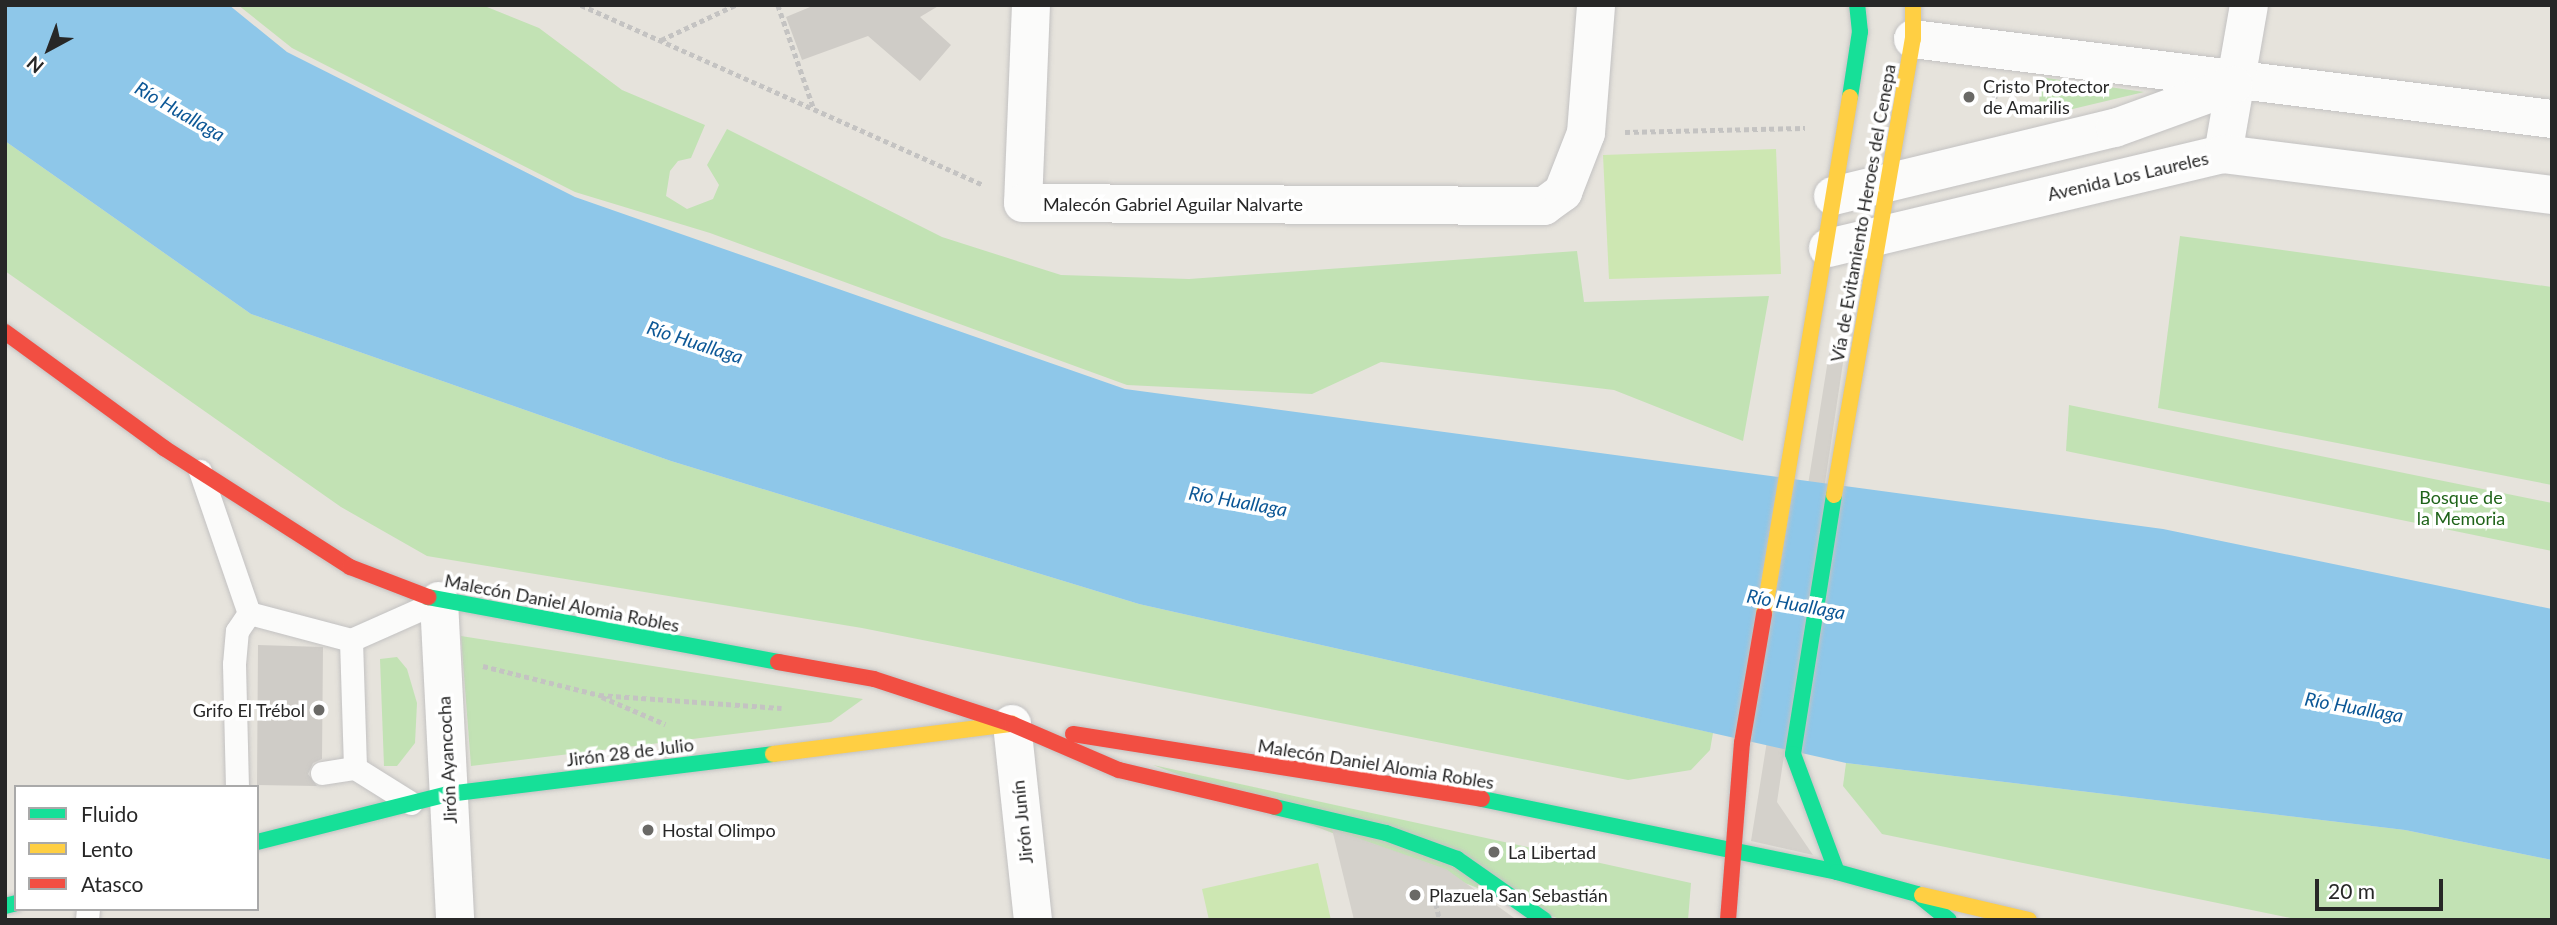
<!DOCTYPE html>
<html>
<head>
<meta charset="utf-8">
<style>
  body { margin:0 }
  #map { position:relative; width:2557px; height:925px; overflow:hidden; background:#e6e3dc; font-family:Lato,sans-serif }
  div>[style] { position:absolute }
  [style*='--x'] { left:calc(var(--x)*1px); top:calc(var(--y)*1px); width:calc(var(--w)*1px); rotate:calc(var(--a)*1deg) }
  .green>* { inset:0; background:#c2e2b4 }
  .pitch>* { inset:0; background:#cde7b2 }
  .plaza>* { inset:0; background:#d4d1cb }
  .water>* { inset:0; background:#8ec7e9 }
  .building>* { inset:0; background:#cfccc7 }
  .path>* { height:4.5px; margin-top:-2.25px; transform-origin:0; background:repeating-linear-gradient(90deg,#c4c3c2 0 5px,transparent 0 8.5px) }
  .roads { filter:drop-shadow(0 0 2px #c3c2c2) drop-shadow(0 0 2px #c3c2c2) }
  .lane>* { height:23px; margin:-11.5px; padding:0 11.5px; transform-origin:11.5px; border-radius:11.5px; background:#fbfbfa }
  .street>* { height:38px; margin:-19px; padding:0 19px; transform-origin:19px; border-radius:19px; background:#fbfbfa }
  .fast>* { height:16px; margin:-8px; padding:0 8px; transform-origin:8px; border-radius:8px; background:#16e098 }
  .slow>* { height:16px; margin:-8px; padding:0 8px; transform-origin:8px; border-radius:8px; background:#ffcf43 }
  .jam>* { height:16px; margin:-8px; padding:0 8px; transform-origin:8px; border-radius:8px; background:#f24e42 }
  .dots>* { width:19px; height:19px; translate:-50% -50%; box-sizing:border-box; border:4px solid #fff; border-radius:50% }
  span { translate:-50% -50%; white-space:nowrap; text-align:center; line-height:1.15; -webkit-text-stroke:7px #fff; paint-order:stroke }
  .poi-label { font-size:18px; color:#272727 }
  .left { translate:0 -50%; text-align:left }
  .right { translate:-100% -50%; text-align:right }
  .street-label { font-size:18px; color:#272727 }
  .park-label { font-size:18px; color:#1f6319 }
  .water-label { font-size:19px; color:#0c5796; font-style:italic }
  .frame { position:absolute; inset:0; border:7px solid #272727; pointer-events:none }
  .legend { position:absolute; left:14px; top:785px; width:245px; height:126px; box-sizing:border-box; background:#fff; border:2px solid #a9a9a9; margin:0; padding:9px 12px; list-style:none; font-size:21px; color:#272727 }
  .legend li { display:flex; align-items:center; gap:14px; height:35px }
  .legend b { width:35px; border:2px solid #a9a9a9 }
  .north { position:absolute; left:14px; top:14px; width:70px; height:70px; -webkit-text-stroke:5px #fff; paint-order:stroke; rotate:221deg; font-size:19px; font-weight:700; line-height:28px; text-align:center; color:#272727 }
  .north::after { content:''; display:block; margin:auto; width:24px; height:32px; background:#272727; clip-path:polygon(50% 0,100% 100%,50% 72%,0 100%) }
  .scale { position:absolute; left:2315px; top:879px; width:128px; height:32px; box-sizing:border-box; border:4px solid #272727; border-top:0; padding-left:9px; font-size:21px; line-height:24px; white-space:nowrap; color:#272727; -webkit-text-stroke:5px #fff; paint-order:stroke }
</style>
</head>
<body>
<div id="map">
  <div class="green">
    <div style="clip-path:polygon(238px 5px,482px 5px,539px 28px,622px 90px,705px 125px,691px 158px,678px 161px,670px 171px,666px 196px,687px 209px,713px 199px,719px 185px,707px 165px,727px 129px,942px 237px,1061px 275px,1189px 279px,1577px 251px,1584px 302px,1769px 296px,1743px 441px,1614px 390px,1381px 362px,1312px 394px,1127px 385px,710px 233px,575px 192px,292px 48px)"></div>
    <div style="clip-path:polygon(2040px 77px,2144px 92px,2039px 117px)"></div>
    <div style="clip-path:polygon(5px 141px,251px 314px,671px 461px,1139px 604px,1713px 733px,1710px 750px,1691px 770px,1628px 780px,862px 628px,427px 556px,341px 507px,5px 271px)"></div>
    <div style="clip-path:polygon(2180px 236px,2552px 287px,2552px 485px,2158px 408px)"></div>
    <div style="clip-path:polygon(2069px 405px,2552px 503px,2552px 551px,2066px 451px)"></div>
    <div style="clip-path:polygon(461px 636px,863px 699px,831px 722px,471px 766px)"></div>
    <div style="clip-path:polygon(397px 657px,407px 669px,417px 703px,415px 743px,397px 766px,384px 766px,380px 659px)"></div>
    <div style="clip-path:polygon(1846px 763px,2405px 830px,2552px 860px,2552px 920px,2300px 920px,1882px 834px,1843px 786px)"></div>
    <div style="clip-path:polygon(1153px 765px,1691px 883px,1688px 920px,1562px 920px)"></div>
  </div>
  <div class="pitch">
    <div style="clip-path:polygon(1776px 149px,1781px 274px,1609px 279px,1603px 155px)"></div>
    <div style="clip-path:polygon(1318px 863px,1331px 920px,1209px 920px,1202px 889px)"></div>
  </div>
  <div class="plaza">
    <div style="clip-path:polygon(1831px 341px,1846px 343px,1777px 802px,1813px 855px,1751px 841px)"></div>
    <div style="clip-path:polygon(1332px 829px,1446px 869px,1517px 920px,1354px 920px)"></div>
  </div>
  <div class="water">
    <div style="clip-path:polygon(5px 5px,229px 5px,287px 52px,575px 197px,1125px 389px,2163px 529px,2552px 609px,2552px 860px,2405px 830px,1846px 763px,1139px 604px,671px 461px,251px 314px,5px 141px)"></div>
  </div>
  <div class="building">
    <div style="clip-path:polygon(815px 5px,940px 5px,920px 17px,951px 45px,920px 81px,868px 36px,802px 60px,786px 17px)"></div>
    <div style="clip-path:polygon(258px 645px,323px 647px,322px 759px,313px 763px,308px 774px,317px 786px,257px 785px)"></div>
  </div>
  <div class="path">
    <div style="--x:581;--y:5;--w:441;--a:24.1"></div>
    <div style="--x:778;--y:5;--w:110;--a:70.9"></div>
    <div style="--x:661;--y:40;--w:82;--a:-25.3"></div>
    <div style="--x:1994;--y:116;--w:26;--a:-88"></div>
    <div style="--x:1625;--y:132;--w:180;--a:-1.3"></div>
    <div style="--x:483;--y:666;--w:120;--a:14"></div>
    <div style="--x:599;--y:695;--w:183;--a:4.1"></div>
    <div style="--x:602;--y:697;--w:69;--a:23.2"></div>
    <div style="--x:1434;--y:895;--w:26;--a:77"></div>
  </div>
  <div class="roads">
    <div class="lane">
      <div style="--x:200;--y:471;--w:150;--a:71"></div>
      <div style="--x:249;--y:613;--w:106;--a:14.8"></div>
      <div style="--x:351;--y:640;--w:96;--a:-23.9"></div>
      <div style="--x:351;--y:640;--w:128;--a:88.2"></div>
      <div style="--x:322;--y:773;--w:33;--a:-9"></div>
      <div style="--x:355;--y:768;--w:66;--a:32"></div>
      <div style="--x:237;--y:787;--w:123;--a:-91.4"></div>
      <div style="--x:234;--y:664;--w:33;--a:-85"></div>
      <div style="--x:237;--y:631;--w:22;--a:-56"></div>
      <div style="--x:87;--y:920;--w:11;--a:-85"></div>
    </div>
    <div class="street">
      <div style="--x:1031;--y:5;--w:198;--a:92.3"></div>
      <div style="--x:1023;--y:203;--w:521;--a:0.33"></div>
      <div style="--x:1544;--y:206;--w:24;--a:-36"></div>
      <div style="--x:1563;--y:192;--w:63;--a:-68.7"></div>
      <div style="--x:1586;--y:133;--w:128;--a:-85.5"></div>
      <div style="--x:1913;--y:39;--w:644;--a:7.14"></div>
      <div style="--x:2223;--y:154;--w:151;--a:-80.1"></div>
      <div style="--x:1833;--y:196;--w:290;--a:-13.6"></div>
      <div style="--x:2115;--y:128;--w:126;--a:-20"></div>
      <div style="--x:1828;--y:248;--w:406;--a:-13.4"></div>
      <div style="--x:2223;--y:154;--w:332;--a:7.1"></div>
      <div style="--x:439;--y:601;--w:319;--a:87.1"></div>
      <div style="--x:1012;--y:724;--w:197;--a:83.9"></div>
    </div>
    <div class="fast">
      <div style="--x:1850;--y:97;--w:66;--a:-81.3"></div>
      <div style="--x:1860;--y:32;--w:27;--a:-96"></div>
      <div style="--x:1834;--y:495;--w:262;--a:99"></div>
      <div style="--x:1793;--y:754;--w:126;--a:69.6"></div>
      <div style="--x:428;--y:597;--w:356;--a:10.5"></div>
      <div style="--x:1482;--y:799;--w:362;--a:11.6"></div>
      <div style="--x:1837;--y:872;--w:83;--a:15.4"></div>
      <div style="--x:1917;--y:894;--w:41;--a:39.1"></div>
      <div style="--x:1275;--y:807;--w:114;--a:13.2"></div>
      <div style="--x:1386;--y:833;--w:76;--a:20.1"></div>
      <div style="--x:1457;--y:859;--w:106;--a:35"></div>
      <div style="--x:257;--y:842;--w:197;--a:-14.1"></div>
      <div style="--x:448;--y:794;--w:327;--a:-7"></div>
      <div style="--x:5;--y:906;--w:11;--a:-15"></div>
    </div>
    <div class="slow">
      <div style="--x:1834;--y:495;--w:463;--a:-80.2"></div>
      <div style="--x:1913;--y:39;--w:34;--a:-90"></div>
      <div style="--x:1764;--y:614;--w:524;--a:-80.56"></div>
      <div style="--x:773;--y:754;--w:241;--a:-7.2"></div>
      <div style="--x:1922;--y:895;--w:110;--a:13.2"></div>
    </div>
    <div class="jam">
      <div style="--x:5;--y:332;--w:197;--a:36.1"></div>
      <div style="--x:164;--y:448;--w:221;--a:32.6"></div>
      <div style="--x:350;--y:567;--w:84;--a:21"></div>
      <div style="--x:778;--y:662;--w:97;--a:10"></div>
      <div style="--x:874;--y:679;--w:145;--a:18.1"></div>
      <div style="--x:1012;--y:724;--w:116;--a:23.3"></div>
      <div style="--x:1119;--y:770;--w:160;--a:13.3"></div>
      <div style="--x:1073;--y:734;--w:414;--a:9"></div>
      <div style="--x:1728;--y:920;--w:178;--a:-85.5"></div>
      <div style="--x:1742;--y:743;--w:131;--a:-80.3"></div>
    </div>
  </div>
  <div class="dots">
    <div style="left:1969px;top:97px;background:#6a6966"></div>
    <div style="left:319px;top:710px;background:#6a6966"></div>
    <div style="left:648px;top:830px;background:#6a6966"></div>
    <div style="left:1494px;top:852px;background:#6a6966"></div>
    <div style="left:1415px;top:895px;background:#6a6966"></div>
  </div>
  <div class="poi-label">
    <span class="left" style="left:1983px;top:97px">Cristo Protector<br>de Amarilis</span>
    <span class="right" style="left:305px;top:710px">Grifo El Trébol</span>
    <span class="left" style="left:662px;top:830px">Hostal Olimpo</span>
    <span class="left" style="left:1508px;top:852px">La Libertad</span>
    <span class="left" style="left:1429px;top:895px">Plazuela San Sebastián</span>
  </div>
  <div class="street-label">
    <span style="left:2128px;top:176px;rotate:-13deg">Avenida Los Laureles</span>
    <span style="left:1173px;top:204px">Malecón Gabriel Aguilar Nalvarte</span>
    <span style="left:1863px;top:213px;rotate:-80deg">Vía de Evitamiento Heroes del Cenepa</span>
    <span style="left:562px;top:603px;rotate:11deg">Malecón Daniel Alomia Robles</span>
    <span style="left:630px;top:752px;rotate:-7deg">Jirón 28 de Julio</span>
    <span style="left:447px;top:760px;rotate:-93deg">Jirón Ayancocha</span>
    <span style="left:1376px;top:764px;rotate:9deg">Malecón Daniel Alomia Robles</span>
    <span style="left:1022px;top:822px;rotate:-96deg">Jirón Junín</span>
  </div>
  <div class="park-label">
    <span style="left:2461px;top:508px">Bosque de<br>la Memoria</span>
  </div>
  <div class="water-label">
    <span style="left:180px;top:111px;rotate:30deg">Río Huallaga</span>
    <span style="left:695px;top:342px;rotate:18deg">Río Huallaga</span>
    <span style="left:1238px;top:501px;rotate:10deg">Río Huallaga</span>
    <span style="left:1796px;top:604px;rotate:10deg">Río Huallaga</span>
    <span style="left:2354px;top:707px;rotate:10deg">Río Huallaga</span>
  </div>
  <div class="frame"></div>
  <ul class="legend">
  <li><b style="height:9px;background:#16e098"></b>Fluido</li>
  <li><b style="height:9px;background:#ffcf43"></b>Lento</li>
  <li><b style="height:9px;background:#f24e42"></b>Atasco</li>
  </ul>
  <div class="north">N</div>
  <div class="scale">20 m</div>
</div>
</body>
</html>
